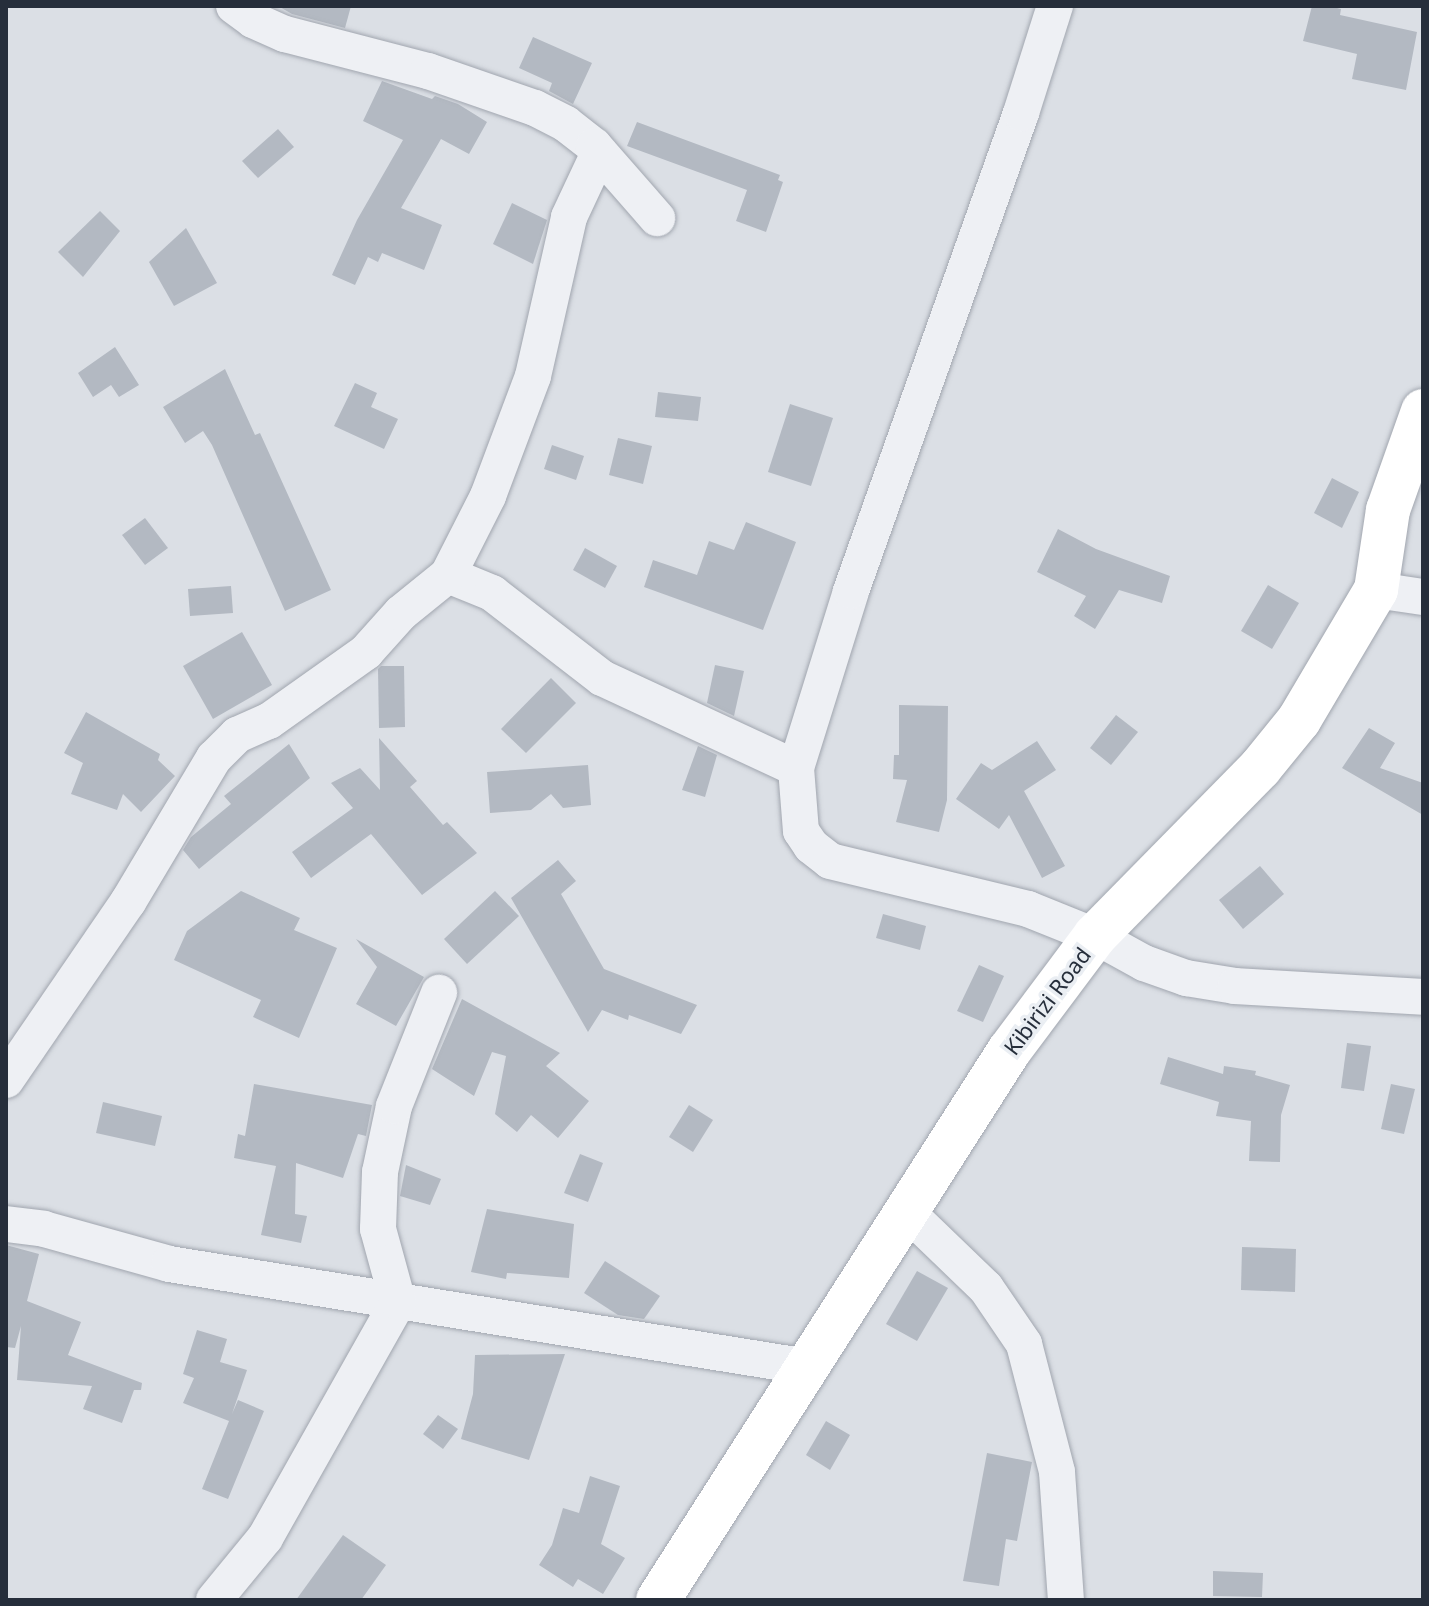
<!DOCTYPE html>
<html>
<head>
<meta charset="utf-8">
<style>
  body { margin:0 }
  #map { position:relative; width:1429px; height:1606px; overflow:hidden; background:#dbdfe5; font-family:"Noto Sans",sans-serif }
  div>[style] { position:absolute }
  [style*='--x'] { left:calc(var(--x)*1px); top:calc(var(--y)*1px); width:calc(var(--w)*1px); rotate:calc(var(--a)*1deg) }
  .building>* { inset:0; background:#b3b9c2 }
  .roads { filter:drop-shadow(0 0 2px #a1a6af) drop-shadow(0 0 2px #a1a6af) }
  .street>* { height:36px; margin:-18px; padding:0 18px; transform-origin:18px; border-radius:18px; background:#eef0f4 }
  .secondary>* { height:44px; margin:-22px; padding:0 22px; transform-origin:22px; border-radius:22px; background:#fff }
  span { translate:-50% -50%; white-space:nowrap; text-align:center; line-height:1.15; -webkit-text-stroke:7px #eaeef3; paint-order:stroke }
  .street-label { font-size:22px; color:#262e3b }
  .frame { position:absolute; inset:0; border:8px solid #262e3b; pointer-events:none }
</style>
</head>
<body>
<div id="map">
  <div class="building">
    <div style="clip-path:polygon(278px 6px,351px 6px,345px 28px,292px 14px)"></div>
    <div style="clip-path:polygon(1312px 6px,1329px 6px,1341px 9px,1340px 15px,1417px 32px,1406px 90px,1352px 79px,1357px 54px,1303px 41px)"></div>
    <div style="clip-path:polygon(533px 37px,592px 63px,573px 104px,549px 91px,552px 83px,519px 68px)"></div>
    <div style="clip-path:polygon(382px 81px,432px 99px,435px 96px,458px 104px,487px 122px,469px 154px,441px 139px,401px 208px,442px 225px,424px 270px,382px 253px,378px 262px,368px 257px,355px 285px,332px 275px,357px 220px,403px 140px,363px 121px)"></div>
    <div style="clip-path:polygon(637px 122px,780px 175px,778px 180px,783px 182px,766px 232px,736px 221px,747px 190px,627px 146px)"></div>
    <div style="clip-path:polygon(278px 129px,294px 147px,258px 178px,242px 161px)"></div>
    <div style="clip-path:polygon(512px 203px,547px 220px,533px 264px,493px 244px)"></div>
    <div style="clip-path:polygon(100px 211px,120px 231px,83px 277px,58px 252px)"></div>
    <div style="clip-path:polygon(186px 228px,217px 283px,174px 306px,149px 262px)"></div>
    <div style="clip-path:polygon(115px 347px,139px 385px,119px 397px,111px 385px,93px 397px,78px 373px)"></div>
    <div style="clip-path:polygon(225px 369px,255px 435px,260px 433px,331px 590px,285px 611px,212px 445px,203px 431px,185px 443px,163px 407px)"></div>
    <div style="clip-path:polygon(355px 383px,377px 393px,371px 407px,398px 419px,384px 449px,334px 426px)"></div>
    <div style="clip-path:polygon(658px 392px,701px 397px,698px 421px,655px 417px)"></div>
    <div style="clip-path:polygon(790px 404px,833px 418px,811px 486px,768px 472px)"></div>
    <div style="clip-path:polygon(618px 438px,652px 446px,643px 484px,609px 475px)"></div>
    <div style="clip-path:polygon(552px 445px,584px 456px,576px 480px,544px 469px)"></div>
    <div style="clip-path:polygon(1332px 478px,1359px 492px,1342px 528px,1314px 513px)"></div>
    <div style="clip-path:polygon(145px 518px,168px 548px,145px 565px,122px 535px)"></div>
    <div style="clip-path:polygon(746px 522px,796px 542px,763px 630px,644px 587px,653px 560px,697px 575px,709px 541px,734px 550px)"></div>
    <div style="clip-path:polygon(1058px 529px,1096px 549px,1170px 576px,1162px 603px,1119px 590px,1095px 629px,1074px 616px,1086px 596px,1037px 572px)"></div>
    <div style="clip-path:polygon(585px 548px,617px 566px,605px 588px,573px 570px)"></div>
    <div style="clip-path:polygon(1268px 585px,1299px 603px,1272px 649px,1241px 631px)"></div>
    <div style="clip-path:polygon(231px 586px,233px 613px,190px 616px,188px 589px)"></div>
    <div style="clip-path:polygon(242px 632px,272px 685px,213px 719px,183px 666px)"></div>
    <div style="clip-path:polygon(715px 665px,744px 671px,734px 716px,707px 703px)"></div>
    <div style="clip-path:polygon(381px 666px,404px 666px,405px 727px,379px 728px,378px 669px)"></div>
    <div style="clip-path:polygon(551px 678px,576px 703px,526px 753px,501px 729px)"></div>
    <div style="clip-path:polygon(899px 705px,948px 706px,947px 800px,939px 832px,896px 822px,907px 780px,893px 779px,894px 755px,899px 755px)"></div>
    <div style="clip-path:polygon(86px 712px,160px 754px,158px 760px,175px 776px,141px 812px,123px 794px,117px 810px,71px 794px,83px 763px,64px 753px)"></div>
    <div style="clip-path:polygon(1116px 715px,1138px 732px,1111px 765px,1090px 748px)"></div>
    <div style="clip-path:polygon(1369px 728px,1395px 743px,1380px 768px,1423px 783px,1423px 815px,1342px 768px)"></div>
    <div style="clip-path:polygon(379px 738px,417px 781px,410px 787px,443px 825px,447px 822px,477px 853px,422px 895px,371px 834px,311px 878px,292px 852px,353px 808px,331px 783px,360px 768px,380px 790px)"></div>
    <div style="clip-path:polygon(1037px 741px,1056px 770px,1024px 791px,1065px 866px,1042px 878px,1009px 815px,999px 829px,956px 799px,981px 763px,992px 770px)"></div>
    <div style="clip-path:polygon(289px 744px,310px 778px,199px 869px,183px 850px,191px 837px,231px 804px,224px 796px)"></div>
    <div style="clip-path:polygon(698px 746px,717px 755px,705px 797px,682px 790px)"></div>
    <div style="clip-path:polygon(588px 765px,591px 805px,563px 808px,551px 794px,531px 810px,490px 813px,487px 772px)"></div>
    <div style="clip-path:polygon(558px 860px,576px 881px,561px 894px,604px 969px,697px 1005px,681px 1034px,629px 1015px,628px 1020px,602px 1010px,588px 1032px,511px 898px)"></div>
    <div style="clip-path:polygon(1260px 866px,1284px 894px,1243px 929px,1219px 900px)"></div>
    <div style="clip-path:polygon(241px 891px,300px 918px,294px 930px,337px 948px,299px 1038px,253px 1017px,261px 1000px,174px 960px,187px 931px)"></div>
    <div style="clip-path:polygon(495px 891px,519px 916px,467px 964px,444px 939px)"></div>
    <div style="clip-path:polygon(883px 914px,926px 926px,920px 950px,876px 938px)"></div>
    <div style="clip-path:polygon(356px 939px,424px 977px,396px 1026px,356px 1004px,377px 967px)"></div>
    <div style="clip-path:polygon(979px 965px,1004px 976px,983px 1022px,957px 1011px)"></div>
    <div style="clip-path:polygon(462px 999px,560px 1053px,546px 1066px,589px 1101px,558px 1138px,531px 1115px,517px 1132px,495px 1114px,506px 1056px,492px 1052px,474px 1096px,432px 1069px)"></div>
    <div style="clip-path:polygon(1347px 1043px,1371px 1046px,1364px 1091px,1341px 1088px)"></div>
    <div style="clip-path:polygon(1168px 1057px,1223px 1074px,1224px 1066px,1256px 1071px,1255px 1075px,1290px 1085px,1281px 1115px,1280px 1162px,1249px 1161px,1251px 1121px,1216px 1116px,1219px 1102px,1160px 1084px)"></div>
    <div style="clip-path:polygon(254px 1084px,372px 1105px,366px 1136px,358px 1134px,343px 1178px,296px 1163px,295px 1214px,307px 1216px,301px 1243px,261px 1235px,276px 1166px,234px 1158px,238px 1134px,245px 1136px)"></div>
    <div style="clip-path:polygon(1391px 1084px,1415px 1089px,1404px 1134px,1381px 1129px)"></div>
    <div style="clip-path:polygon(103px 1102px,162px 1116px,155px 1146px,96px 1133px)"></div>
    <div style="clip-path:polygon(689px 1105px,713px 1120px,693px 1152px,669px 1137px)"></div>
    <div style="clip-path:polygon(580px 1154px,603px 1163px,588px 1202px,564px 1193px)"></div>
    <div style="clip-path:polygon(406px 1165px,441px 1179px,430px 1205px,400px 1196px)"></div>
    <div style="clip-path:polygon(487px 1209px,574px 1224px,569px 1278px,507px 1273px,506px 1279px,471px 1272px)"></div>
    <div style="clip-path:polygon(6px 1245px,39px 1254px,27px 1301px,81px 1322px,68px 1355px,142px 1383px,141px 1390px,134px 1390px,122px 1423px,83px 1409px,92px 1386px,17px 1380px,21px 1326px,15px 1348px,6px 1347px)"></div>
    <div style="clip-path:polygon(1242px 1247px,1296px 1249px,1295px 1292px,1241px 1290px)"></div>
    <div style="clip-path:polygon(605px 1261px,660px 1296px,644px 1319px,618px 1315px,584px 1293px)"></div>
    <div style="clip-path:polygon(917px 1271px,948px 1288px,917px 1341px,886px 1324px)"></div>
    <div style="clip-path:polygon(197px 1330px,227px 1339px,220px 1362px,247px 1370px,232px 1414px,238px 1400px,264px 1411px,228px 1499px,202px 1489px,229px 1421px,183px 1403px,194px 1378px,183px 1374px)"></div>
    <div style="clip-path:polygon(565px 1354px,529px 1460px,461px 1439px,473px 1394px,475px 1355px)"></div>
    <div style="clip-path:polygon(438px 1415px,458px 1429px,443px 1449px,423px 1434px)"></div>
    <div style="clip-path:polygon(826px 1421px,850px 1435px,830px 1470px,806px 1455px)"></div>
    <div style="clip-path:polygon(987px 1453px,1032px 1462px,1017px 1541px,1006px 1539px,999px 1586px,963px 1581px)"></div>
    <div style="clip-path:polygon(590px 1476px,620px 1486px,601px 1544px,625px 1558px,603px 1594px,578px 1579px,573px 1587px,539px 1565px,552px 1545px,563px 1508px,579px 1513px)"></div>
    <div style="clip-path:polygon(343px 1535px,386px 1565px,361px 1600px,296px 1600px)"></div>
    <div style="clip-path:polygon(1213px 1571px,1263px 1573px,1262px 1597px,1213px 1596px)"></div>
  </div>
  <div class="roads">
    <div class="street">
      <div style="--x:234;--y:6;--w:24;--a:36"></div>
      <div style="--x:253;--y:20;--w:35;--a:24"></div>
      <div style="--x:285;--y:34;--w:148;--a:14.5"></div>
      <div style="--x:428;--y:71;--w:113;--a:19.1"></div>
      <div style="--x:535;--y:108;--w:35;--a:27"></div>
      <div style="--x:566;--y:124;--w:36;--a:38"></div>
      <div style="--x:594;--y:146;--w:96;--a:48.8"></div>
      <div style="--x:448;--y:575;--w:48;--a:22.2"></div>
      <div style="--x:492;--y:593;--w:139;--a:37.7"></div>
      <div style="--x:602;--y:678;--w:214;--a:24.9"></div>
      <div style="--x:796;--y:768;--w:63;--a:85.5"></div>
      <div style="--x:801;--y:831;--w:18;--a:56"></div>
      <div style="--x:811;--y:846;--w:24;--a:38"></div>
      <div style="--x:830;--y:861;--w:204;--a:13.6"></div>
      <div style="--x:1028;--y:909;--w:72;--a:21.9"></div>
      <div style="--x:1095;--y:936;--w:56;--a:28.9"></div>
      <div style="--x:1144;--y:963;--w:45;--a:19.7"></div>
      <div style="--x:1186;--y:978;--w:50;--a:9.3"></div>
      <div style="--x:1235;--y:986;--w:188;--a:3.3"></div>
      <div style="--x:1376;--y:590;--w:48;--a:8.5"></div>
      <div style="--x:796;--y:768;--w:185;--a:-72.7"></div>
      <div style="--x:851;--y:591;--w:507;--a:-70.42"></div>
      <div style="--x:1021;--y:113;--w:112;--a:-72.4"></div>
      <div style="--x:6;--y:1080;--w:216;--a:-55.6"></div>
      <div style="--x:128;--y:902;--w:168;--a:-59.2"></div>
      <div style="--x:214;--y:758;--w:33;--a:-45"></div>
      <div style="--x:237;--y:735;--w:35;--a:-24"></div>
      <div style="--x:269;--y:721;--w:119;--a:-35.4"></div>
      <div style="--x:366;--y:652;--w:52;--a:-48.1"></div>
      <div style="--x:401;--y:613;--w:60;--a:-39"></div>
      <div style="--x:448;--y:575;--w:89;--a:-63.1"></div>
      <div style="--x:488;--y:496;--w:128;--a:-69.4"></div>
      <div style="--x:533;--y:376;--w:163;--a:-77.2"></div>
      <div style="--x:569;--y:217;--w:71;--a:-64.9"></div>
      <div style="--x:905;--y:1210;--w:112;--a:43.9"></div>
      <div style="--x:986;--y:1288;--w:68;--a:55.8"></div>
      <div style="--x:1024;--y:1344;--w:132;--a:75.5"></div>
      <div style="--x:1057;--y:1472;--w:128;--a:86"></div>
      <div style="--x:6;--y:1224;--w:38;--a:7"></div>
      <div style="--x:44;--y:1229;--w:130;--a:15.6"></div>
      <div style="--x:169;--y:1264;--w:647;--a:9.16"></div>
      <div style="--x:214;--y:1600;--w:80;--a:-50.6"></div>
      <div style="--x:265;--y:1538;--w:271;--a:-60.6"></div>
      <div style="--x:398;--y:1302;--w:76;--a:-105.3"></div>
      <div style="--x:378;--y:1229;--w:57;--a:-88"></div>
      <div style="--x:380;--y:1172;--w:67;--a:-78"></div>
      <div style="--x:394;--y:1106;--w:122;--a:-68.3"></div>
    </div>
    <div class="secondary">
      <div style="--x:658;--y:1600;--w:652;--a:-57.41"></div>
      <div style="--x:1009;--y:1051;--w:144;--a:-53.2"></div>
      <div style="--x:1095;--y:936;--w:235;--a:-45.5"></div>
      <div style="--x:1260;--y:768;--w:62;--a:-50.9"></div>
      <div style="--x:1299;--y:720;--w:151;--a:-59.4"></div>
      <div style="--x:1376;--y:590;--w:81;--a:-81.5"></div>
      <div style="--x:1388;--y:510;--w:105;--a:-70.5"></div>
    </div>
  </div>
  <div class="street-label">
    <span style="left:1047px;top:1001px;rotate:-53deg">Kibirizi Road</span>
  </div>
  <div class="frame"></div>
</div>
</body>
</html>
